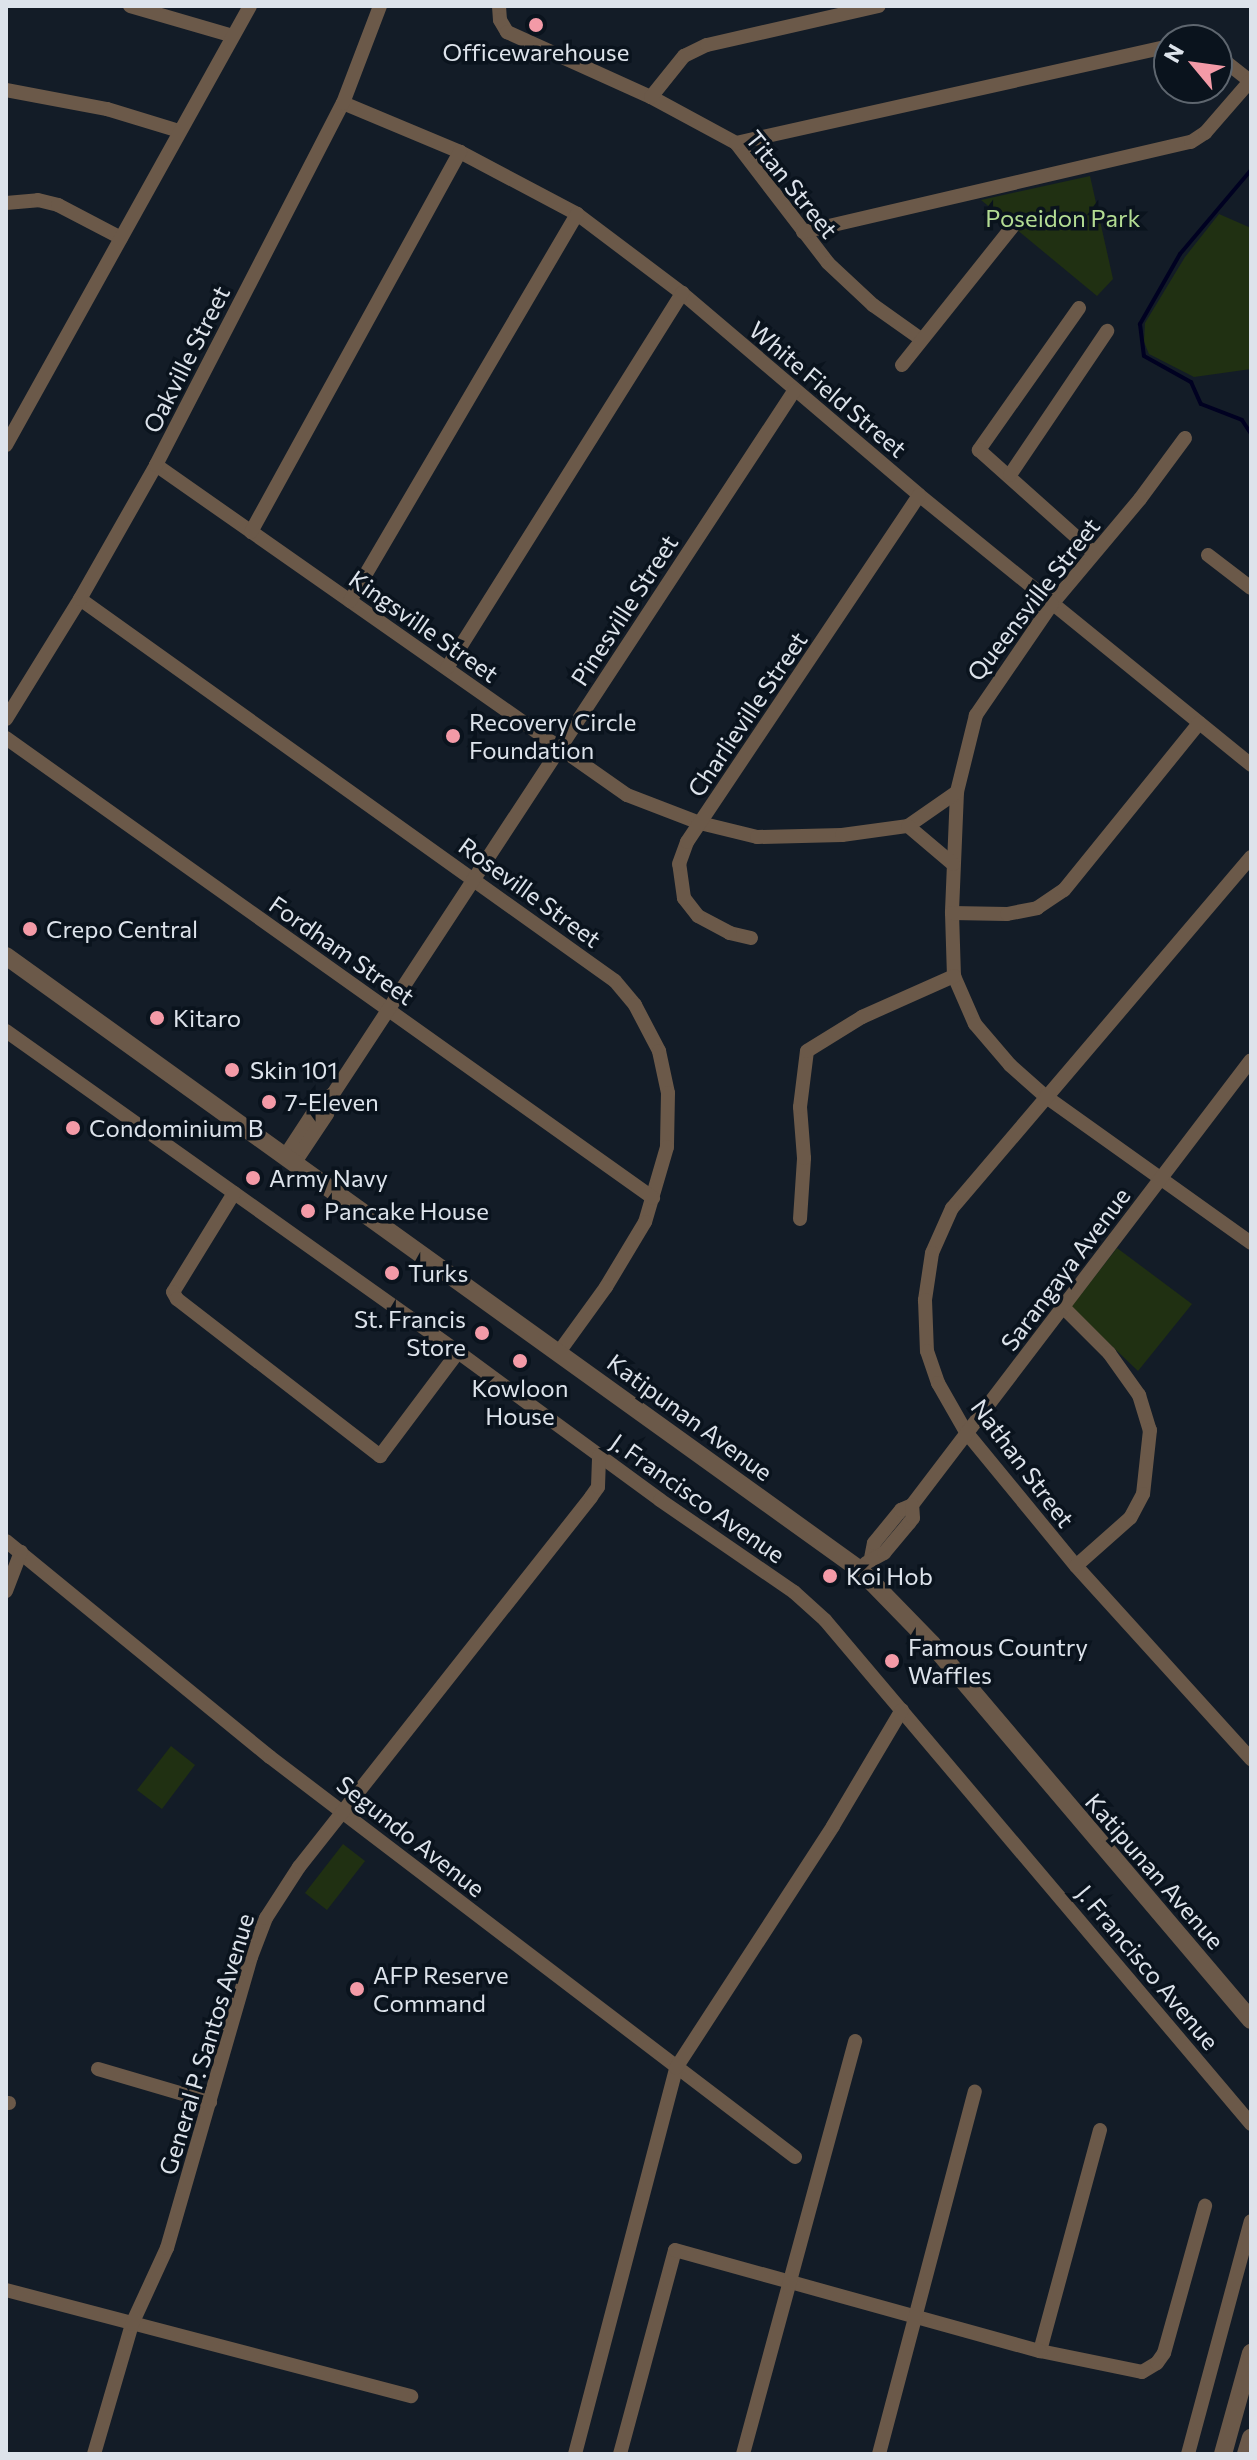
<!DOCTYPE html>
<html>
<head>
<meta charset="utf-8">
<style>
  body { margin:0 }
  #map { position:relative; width:1257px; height:2460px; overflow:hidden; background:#131c27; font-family:Commissioner,sans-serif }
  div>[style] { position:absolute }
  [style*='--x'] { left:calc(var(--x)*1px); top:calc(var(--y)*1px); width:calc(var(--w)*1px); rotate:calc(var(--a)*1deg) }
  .green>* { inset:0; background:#203012 }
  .stream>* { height:4px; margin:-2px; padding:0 2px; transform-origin:2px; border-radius:2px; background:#000121 }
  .minor>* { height:14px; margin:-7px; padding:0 7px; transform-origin:7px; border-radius:7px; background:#6b5949 }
  .tertiary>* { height:18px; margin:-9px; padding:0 9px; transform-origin:9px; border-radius:9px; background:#6b5949 }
  .dots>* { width:22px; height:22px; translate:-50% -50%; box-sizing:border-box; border:4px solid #0a131d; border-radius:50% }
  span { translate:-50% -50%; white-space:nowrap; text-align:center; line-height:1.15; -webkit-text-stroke:7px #0a131d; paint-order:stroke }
  .poi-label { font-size:24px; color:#dde3eb }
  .left { translate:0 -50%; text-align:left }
  .right { translate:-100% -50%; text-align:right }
  .street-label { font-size:24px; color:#dde3eb }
  .park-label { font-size:24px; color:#b3dc93 }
  .frame { position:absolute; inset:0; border:8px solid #dde3eb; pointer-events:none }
  .north { position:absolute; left:1153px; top:24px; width:80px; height:80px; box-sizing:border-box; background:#0a131d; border:2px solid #5e666f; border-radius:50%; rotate:299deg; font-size:22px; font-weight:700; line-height:32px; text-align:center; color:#dde3eb }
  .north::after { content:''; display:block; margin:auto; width:28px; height:36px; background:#f39aa7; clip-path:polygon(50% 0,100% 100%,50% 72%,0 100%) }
</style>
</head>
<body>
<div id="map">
  <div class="green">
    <div style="clip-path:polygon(1090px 176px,1113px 279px,1097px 296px,981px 200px)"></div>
    <div style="clip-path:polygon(1219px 214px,1251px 228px,1251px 369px,1194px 377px,1149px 354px,1144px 342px,1145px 323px,1185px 257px)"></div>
    <div style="clip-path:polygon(1117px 1248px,1192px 1304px,1138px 1371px,1071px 1307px)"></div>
    <div style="clip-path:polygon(171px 1746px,195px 1765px,162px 1809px,137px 1790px)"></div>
    <div style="clip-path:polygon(343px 1844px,365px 1861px,327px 1910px,305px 1893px)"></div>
  </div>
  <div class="stream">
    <div style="--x:1251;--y:170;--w:110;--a:130.2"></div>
    <div style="--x:1180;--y:254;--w:81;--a:119.7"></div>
    <div style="--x:1140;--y:324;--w:32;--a:83"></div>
    <div style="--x:1144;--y:356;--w:54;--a:29"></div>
    <div style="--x:1191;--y:382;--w:24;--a:66"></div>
    <div style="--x:1201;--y:404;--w:44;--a:21.3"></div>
    <div style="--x:1242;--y:420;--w:17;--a:57"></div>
  </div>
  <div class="minor">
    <div style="--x:130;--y:6;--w:107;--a:16.2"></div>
    <div style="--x:499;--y:6;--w:14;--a:86"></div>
    <div style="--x:500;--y:20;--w:14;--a:60"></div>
    <div style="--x:507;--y:32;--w:158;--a:24.3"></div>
    <div style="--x:651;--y:97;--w:97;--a:28.4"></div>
    <div style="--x:736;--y:143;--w:151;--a:52.5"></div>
    <div style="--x:828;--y:263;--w:62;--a:43"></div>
    <div style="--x:873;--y:305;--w:59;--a:35.3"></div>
    <div style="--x:1217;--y:55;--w:42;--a:38.2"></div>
    <div style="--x:6;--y:90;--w:103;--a:10.7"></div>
    <div style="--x:107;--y:109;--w:75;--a:17"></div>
    <div style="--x:651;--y:97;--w:53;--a:-51.2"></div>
    <div style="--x:684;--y:56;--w:25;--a:-26"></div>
    <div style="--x:707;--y:45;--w:176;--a:-12.8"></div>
    <div style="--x:343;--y:103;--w:127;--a:22.7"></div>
    <div style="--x:460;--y:152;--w:132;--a:27.9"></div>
    <div style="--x:577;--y:214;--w:131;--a:37"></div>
    <div style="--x:682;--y:293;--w:311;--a:40.4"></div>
    <div style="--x:919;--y:495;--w:428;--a:39.1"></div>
    <div style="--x:736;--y:143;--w:444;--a:-12.6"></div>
    <div style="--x:6;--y:203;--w:32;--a:-5"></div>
    <div style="--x:38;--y:200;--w:21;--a:14"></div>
    <div style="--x:58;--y:205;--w:71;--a:27.6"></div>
    <div style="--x:803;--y:232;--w:398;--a:-13.1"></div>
    <div style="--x:1191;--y:142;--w:17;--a:-33"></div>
    <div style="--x:1205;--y:133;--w:70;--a:-49"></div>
    <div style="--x:1079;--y:308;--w:174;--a:125.2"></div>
    <div style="--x:979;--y:450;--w:154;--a:41.8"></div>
    <div style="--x:902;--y:365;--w:178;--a:-51.4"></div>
    <div style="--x:1185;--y:438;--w:76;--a:126.4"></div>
    <div style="--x:1140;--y:499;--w:137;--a:130"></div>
    <div style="--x:1052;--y:604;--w:135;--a:124.4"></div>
    <div style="--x:976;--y:715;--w:79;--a:103.9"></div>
    <div style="--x:957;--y:792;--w:121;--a:92.4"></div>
    <div style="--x:952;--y:913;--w:63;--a:88.2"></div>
    <div style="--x:954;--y:976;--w:52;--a:66.4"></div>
    <div style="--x:975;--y:1024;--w:54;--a:49.5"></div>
    <div style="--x:1010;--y:1065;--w:47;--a:41.5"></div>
    <div style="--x:1045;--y:1096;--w:253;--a:35.5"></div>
    <div style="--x:6;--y:445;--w:502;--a:-60.93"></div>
    <div style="--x:156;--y:465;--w:575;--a:35.02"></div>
    <div style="--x:627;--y:795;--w:78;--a:21"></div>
    <div style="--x:700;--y:823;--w:59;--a:13.8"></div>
    <div style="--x:757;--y:837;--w:85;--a:-1.3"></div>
    <div style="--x:842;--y:835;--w:67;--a:-7.8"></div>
    <div style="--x:908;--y:826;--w:60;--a:-34.8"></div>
    <div style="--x:1010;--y:475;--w:174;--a:-56"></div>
    <div style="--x:251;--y:532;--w:434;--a:-61.2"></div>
    <div style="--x:1208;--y:555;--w:54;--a:37.5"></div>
    <div style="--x:80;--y:599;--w:657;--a:35.53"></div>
    <div style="--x:615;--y:981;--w:31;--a:50"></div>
    <div style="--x:635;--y:1005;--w:52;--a:62.4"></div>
    <div style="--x:659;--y:1051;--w:43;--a:77.9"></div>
    <div style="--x:668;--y:1093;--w:54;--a:91.1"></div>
    <div style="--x:667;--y:1147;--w:78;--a:106.3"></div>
    <div style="--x:645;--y:1222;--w:76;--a:121"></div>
    <div style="--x:606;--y:1287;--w:80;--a:125.9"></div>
    <div style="--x:350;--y:601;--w:449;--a:-59.6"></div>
    <div style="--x:447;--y:668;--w:443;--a:-57.9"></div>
    <div style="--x:6;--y:719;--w:141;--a:-58.3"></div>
    <div style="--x:80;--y:599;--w:154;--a:-60.4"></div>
    <div style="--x:156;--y:465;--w:407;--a:-62.7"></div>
    <div style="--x:343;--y:103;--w:104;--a:-69.1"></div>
    <div style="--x:6;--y:738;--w:794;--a:35.41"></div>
    <div style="--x:908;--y:826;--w:59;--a:40.2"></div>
    <div style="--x:1251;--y:857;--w:461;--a:130.4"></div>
    <div style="--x:952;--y:1208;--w:49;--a:114"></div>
    <div style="--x:932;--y:1253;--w:48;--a:98.5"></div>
    <div style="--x:925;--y:1300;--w:51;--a:87.8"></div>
    <div style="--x:927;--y:1351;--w:34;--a:71"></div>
    <div style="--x:938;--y:1383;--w:56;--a:60.3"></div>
    <div style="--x:966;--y:1432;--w:173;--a:50.6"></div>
    <div style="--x:1076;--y:1566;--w:261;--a:47.8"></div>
    <div style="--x:952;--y:913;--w:55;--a:1"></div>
    <div style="--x:1007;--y:914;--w:31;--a:-11"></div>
    <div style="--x:1037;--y:908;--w:32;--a:-34"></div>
    <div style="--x:1064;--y:890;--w:215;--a:-51"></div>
    <div style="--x:751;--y:938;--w:22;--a:-167"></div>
    <div style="--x:730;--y:933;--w:36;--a:-152"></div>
    <div style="--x:698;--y:916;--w:23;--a:-128"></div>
    <div style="--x:684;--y:898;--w:34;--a:-98"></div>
    <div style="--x:679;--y:864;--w:23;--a:-70"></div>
    <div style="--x:687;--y:842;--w:417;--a:-56.2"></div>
    <div style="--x:6;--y:1031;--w:554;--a:35.38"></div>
    <div style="--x:458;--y:1352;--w:250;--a:36.2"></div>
    <div style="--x:660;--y:1500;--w:163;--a:34.5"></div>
    <div style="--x:794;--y:1592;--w:42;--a:42.1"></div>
    <div style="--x:825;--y:1620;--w:660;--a:49.79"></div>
    <div style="--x:285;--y:1156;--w:62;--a:-56.8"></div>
    <div style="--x:319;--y:1104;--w:17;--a:-36"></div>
    <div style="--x:295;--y:1162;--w:58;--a:-56.3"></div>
    <div style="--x:327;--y:1114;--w:21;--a:-73"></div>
    <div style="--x:333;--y:1094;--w:841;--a:-56.74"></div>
    <div style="--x:234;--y:1193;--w:116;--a:121.6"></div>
    <div style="--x:173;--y:1292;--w:8;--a:60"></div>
    <div style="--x:177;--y:1299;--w:257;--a:37.7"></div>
    <div style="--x:380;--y:1456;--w:130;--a:-53.1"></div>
    <div style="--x:800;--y:1219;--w:61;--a:-86.2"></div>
    <div style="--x:804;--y:1158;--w:51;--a:-94.5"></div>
    <div style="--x:800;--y:1107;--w:56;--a:-82.9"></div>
    <div style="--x:807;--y:1051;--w:65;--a:-31.7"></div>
    <div style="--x:862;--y:1017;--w:101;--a:-24"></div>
    <div style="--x:1064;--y:1308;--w:64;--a:45"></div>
    <div style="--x:1109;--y:1353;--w:52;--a:54.5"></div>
    <div style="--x:1139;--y:1395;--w:37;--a:73"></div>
    <div style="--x:1150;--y:1430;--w:64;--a:96.2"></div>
    <div style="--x:1143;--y:1494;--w:27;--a:118"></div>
    <div style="--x:1130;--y:1518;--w:72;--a:138.4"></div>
    <div style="--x:6;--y:1541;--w:341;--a:39.3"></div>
    <div style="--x:270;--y:1757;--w:660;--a:37.3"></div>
    <div style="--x:871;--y:1558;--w:15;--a:-79"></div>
    <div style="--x:874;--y:1543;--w:43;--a:-50.7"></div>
    <div style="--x:901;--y:1510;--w:12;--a:-24"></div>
    <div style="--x:912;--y:1505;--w:559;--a:-52.7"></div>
    <div style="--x:866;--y:1563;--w:21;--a:-29"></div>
    <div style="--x:884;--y:1553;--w:39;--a:-50"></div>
    <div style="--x:909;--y:1523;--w:6;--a:-51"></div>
    <div style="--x:913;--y:1518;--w:13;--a:-94"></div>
    <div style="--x:6;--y:1591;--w:42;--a:-69"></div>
    <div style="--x:98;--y:2069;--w:117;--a:16.4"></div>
    <div style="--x:6;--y:2103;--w:3;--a:0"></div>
    <div style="--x:1100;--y:2130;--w:229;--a:105.2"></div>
    <div style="--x:1040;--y:2351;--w:104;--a:11.6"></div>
    <div style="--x:1142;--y:2372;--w:17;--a:-31"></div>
    <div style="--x:1157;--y:2363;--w:12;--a:-55"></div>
    <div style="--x:1164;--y:2353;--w:153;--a:-74.4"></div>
    <div style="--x:6;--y:2290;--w:419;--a:14.7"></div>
    <div style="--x:94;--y:2454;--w:135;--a:-73.7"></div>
    <div style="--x:132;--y:2324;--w:84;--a:-65.3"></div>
    <div style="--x:167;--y:2248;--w:303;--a:-73.9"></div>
    <div style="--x:251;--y:1957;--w:42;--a:-69"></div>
    <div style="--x:266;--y:1918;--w:61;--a:-57.1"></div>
    <div style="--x:299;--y:1867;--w:471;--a:-51.7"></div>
    <div style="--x:591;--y:1497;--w:12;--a:-55"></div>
    <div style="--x:598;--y:1487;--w:31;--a:-88"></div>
    <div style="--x:575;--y:2454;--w:399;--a:-75.3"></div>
    <div style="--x:676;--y:2068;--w:288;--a:-57"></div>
    <div style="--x:833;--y:1826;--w:135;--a:-59.3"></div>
    <div style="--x:620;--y:2454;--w:211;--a:-74.9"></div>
    <div style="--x:675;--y:2250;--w:379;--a:15.5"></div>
    <div style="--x:743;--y:2454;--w:428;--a:-74.8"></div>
    <div style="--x:879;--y:2454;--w:375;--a:-75.2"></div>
    <div style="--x:1188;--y:2454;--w:241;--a:-74.9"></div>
  </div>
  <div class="tertiary">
    <div style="--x:6;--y:956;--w:1052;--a:35.71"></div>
    <div style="--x:860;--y:1570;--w:103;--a:45.8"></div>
    <div style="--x:932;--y:1644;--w:493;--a:49.7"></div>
    <div style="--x:1223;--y:2454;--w:105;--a:-74.5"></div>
    <div style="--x:1246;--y:2454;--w:17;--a:-73"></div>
  </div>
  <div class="dots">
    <div style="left:536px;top:25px;background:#f39aa7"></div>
    <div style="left:453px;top:736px;background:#f39aa7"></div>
    <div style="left:30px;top:929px;background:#f39aa7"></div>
    <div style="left:157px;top:1018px;background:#f39aa7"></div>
    <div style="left:232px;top:1070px;background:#f39aa7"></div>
    <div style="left:269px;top:1102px;background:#f39aa7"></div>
    <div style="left:73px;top:1128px;background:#f39aa7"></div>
    <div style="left:253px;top:1178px;background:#f39aa7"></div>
    <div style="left:308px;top:1211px;background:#f39aa7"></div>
    <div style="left:392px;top:1273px;background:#f39aa7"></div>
    <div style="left:482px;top:1333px;background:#f39aa7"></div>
    <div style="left:520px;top:1361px;background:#f39aa7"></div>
    <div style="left:830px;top:1576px;background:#f39aa7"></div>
    <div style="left:892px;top:1661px;background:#f39aa7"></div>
    <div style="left:357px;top:1989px;background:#f39aa7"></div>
  </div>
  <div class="poi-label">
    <span style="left:536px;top:52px">Officewarehouse</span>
    <span class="left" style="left:469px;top:736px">Recovery Circle<br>Foundation</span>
    <span class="left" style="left:46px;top:929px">Crepo Central</span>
    <span class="left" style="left:173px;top:1018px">Kitaro</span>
    <span class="left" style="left:250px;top:1070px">Skin 101</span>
    <span class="left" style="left:285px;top:1102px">7-Eleven</span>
    <span class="left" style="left:89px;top:1128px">Condominium B</span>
    <span class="left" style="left:269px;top:1178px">Army Navy</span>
    <span class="left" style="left:324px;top:1211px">Pancake House</span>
    <span class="left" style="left:408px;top:1273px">Turks</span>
    <span class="right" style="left:466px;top:1333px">St. Francis<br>Store</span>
    <span style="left:520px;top:1402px">Kowloon<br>House</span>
    <span class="left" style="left:846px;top:1576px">Koi Hob</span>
    <span class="left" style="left:908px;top:1661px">Famous Country<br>Waffles</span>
    <span class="left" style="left:373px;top:1989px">AFP Reserve<br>Command</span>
  </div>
  <div class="street-label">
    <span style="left:792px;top:184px;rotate:51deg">Titan Street</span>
    <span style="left:186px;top:359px;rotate:-63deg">Oakville Street</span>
    <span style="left:828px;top:389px;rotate:40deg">White Field Street</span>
    <span style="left:1033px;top:599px;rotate:-52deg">Queensville Street</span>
    <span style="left:624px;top:610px;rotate:-57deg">Pinesville Street</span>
    <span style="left:424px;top:626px;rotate:35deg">Kingsville Street</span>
    <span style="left:747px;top:714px;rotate:-56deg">Charlieville Street</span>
    <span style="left:530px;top:892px;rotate:36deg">Roseville Street</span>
    <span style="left:342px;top:950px;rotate:35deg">Fordham Street</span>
    <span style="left:1065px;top:1269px;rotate:-53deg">Sarangaya Avenue</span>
    <span style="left:690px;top:1417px;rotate:36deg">Katipunan Avenue</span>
    <span style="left:1023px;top:1463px;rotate:53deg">Nathan Street</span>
    <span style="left:698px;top:1498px;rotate:35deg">J. Francisco Avenue</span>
    <span style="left:411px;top:1836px;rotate:38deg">Segundo Avenue</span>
    <span style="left:1155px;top:1871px;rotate:49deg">Katipunan Avenue</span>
    <span style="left:1148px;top:1967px;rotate:50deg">J. Francisco Avenue</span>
    <span style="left:206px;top:2044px;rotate:-73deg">General P. Santos Avenue</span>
  </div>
  <div class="park-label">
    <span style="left:1063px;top:218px">Poseidon Park</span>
  </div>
  <div class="frame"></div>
  <div class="north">N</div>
</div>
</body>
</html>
